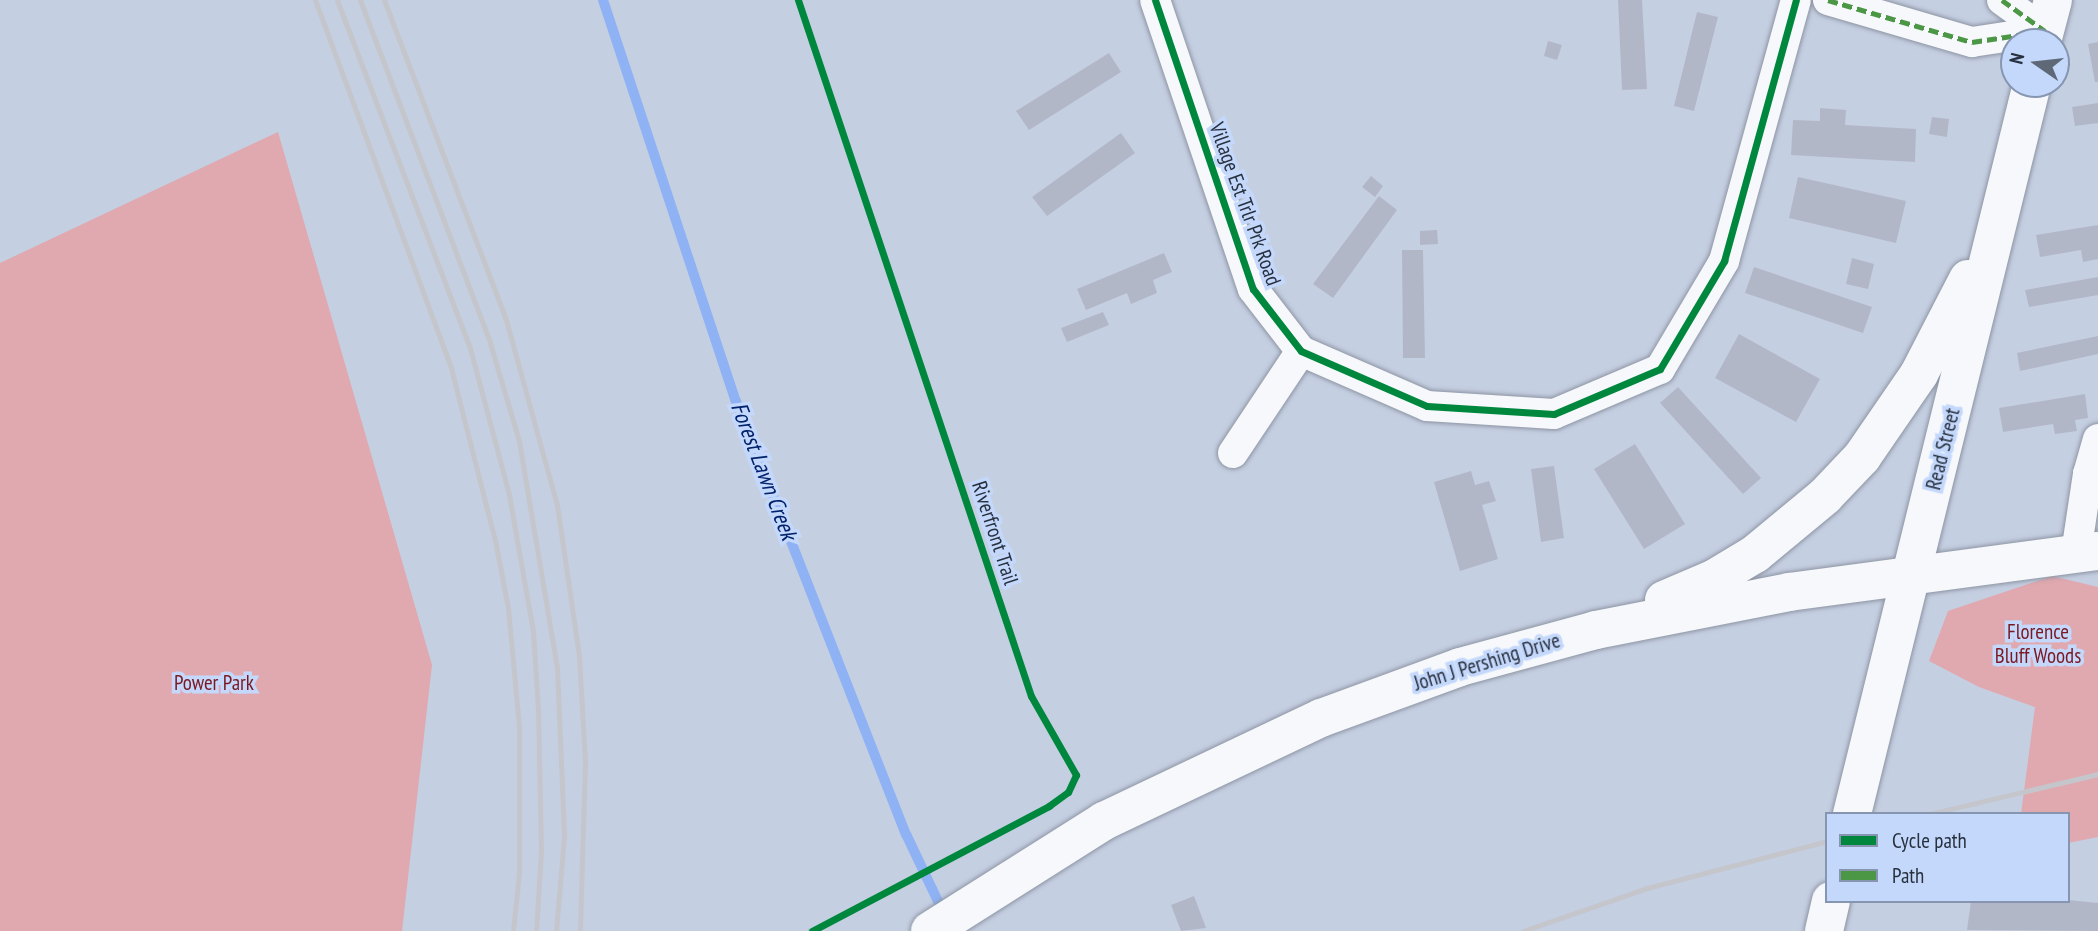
<!DOCTYPE html>
<html>
<head>
<meta charset="utf-8">
<style>
  body { margin:0 }
  #map { position:relative; width:2098px; height:931px; overflow:hidden; background:#c5cfe2; font-family:"PT Sans Narrow",sans-serif }
  div>[style] { position:absolute }
  [style*='--x'] { left:calc(var(--x)*1px); top:calc(var(--y)*1px); width:calc(var(--w)*1px); rotate:calc(var(--a)*1deg) }
  .green>* { inset:0; background:#e0a8af }
  .stream>* { height:10px; margin:-5px; padding:0 5px; transform-origin:5px; border-radius:5px; background:#8fb2f4 }
  .building>* { inset:0; background:#b2b7c8 }
  .roads { filter:drop-shadow(0 0 2px #8d95a3) drop-shadow(0 0 2px #8d95a3) }
  .street>* { height:30px; margin:-15px; padding:0 15px; transform-origin:15px; border-radius:15px; background:#f6f8fb }
  .secondary>* { height:38px; margin:-19px; padding:0 19px; transform-origin:19px; border-radius:19px; background:#f6f8fb }
  .rail>* { height:5px; margin:-2.5px; padding:0 2.5px; transform-origin:2.5px; border-radius:2.5px; background:#c4c6cc }
  .quiet>* { height:5px; margin-top:-2.5px; transform-origin:0; background:repeating-linear-gradient(90deg,#4c9745 0 10px,transparent 0 15px) }
  .cycleway>* { height:7px; margin:-3.5px; padding:0 3.5px; transform-origin:3.5px; border-radius:3.5px; background:#00873e }
  span { translate:-50% -50%; white-space:nowrap; text-align:center; line-height:1.15; -webkit-text-stroke:7px #c4d8fc; paint-order:stroke }
  .street-label { font-size:21px; color:#28303e }
  .park-label { font-size:21px; color:#7b1920 }
  .water-label { font-size:23px; color:#02226b; font-style:italic }
  .legend { position:absolute; left:1825px; top:812px; width:245px; height:91px; box-sizing:border-box; background:#c4d8fc; border:2px solid #8695b0; margin:0; padding:9px 12px; list-style:none; font-size:21px; color:#28303e }
  .legend li { display:flex; align-items:center; gap:14px; height:35px }
  .legend b { width:35px; border:2px solid #8695b0 }
  .north { position:absolute; left:2000px; top:28px; width:70px; height:70px; box-sizing:border-box; background:#c4d8fc; border:2px solid #8695b0; border-radius:50%; rotate:284deg; font-size:19px; font-weight:700; line-height:28px; text-align:center; color:#28303e }
  .north::after { content:''; display:block; margin:auto; width:24px; height:32px; background:#5f6877; clip-path:polygon(50% 0,100% 100%,50% 72%,0 100%) }
</style>
</head>
<body>
<div id="map">
  <div class="green">
    <div style="clip-path:polygon(278px 132px,432px 665px,402px 931px,0 931px,0 263px)"></div>
    <div style="clip-path:polygon(2052px 576px,2098px 587px,2098px 837px,2068px 843px,2068px 814px,2021px 814px,2035px 707px,1979px 687px,1929px 661px,1948px 611px)"></div>
  </div>
  <div class="stream">
    <div style="--x:603;--y:0;--w:422;--a:71.7"></div>
    <div style="--x:736;--y:401;--w:465;--a:68.6"></div>
    <div style="--x:906;--y:834;--w:91;--a:64.6"></div>
  </div>
  <div class="building">
    <div style="clip-path:polygon(1618px 0,1642px 0,1647px 89px,1622px 90px)"></div>
    <div style="clip-path:polygon(1697px 12px,1718px 17px,1694px 111px,1674px 106px)"></div>
    <div style="clip-path:polygon(1548px 41px,1562px 45px,1557px 60px,1544px 56px)"></div>
    <div style="clip-path:polygon(2098px 42px,2098px 82px,2095px 82px,2088px 44px)"></div>
    <div style="clip-path:polygon(1109px 53px,1121px 72px,1029px 130px,1016px 111px)"></div>
    <div style="clip-path:polygon(2098px 103px,2098px 123px,2075px 126px,2072px 107px)"></div>
    <div style="clip-path:polygon(1820px 108px,1846px 110px,1845px 125px,1916px 129px,1915px 162px,1791px 155px,1793px 120px,1820px 121px)"></div>
    <div style="clip-path:polygon(1932px 117px,1949px 119px,1947px 137px,1929px 134px)"></div>
    <div style="clip-path:polygon(1121px 133px,1135px 153px,1047px 216px,1032px 197px)"></div>
    <div style="clip-path:polygon(1371px 176px,1383px 186px,1375px 197px,1362px 187px)"></div>
    <div style="clip-path:polygon(1798px 177px,1906px 201px,1896px 243px,1789px 218px)"></div>
    <div style="clip-path:polygon(1379px 196px,1397px 210px,1333px 298px,1313px 284px)"></div>
    <div style="clip-path:polygon(2098px 225px,2098px 259px,2083px 262px,2081px 250px,2040px 257px,2036px 235px)"></div>
    <div style="clip-path:polygon(1437px 230px,1438px 244px,1420px 245px,1420px 231px)"></div>
    <div style="clip-path:polygon(1402px 250px,1423px 250px,1425px 358px,1403px 358px)"></div>
    <div style="clip-path:polygon(1164px 253px,1172px 272px,1153px 280px,1157px 293px,1131px 304px,1127px 293px,1086px 310px,1077px 289px)"></div>
    <div style="clip-path:polygon(1852px 258px,1874px 264px,1868px 289px,1846px 284px)"></div>
    <div style="clip-path:polygon(1754px 267px,1872px 307px,1863px 333px,1745px 293px)"></div>
    <div style="clip-path:polygon(2098px 277px,2098px 295px,2029px 307px,2025px 290px)"></div>
    <div style="clip-path:polygon(1103px 312px,1109px 325px,1067px 342px,1061px 328px)"></div>
    <div style="clip-path:polygon(1739px 334px,1820px 379px,1796px 422px,1715px 378px)"></div>
    <div style="clip-path:polygon(2098px 336px,2098px 354px,2020px 371px,2017px 353px)"></div>
    <div style="clip-path:polygon(1678px 387px,1761px 478px,1743px 494px,1660px 403px)"></div>
    <div style="clip-path:polygon(2085px 394px,2088px 418px,2075px 420px,2077px 431px,2055px 434px,2053px 424px,2003px 432px,1999px 408px)"></div>
    <div style="clip-path:polygon(1635px 444px,1685px 524px,1644px 549px,1594px 469px)"></div>
    <div style="clip-path:polygon(1554px 466px,1564px 538px,1541px 542px,1531px 469px)"></div>
    <div style="clip-path:polygon(1471px 471px,1475px 485px,1489px 481px,1496px 501px,1482px 505px,1498px 559px,1460px 571px,1434px 482px)"></div>
    <div style="clip-path:polygon(1194px 896px,1206px 928px,1181px 931px,1171px 905px)"></div>
    <div style="clip-path:polygon(2068px 900px,2098px 903px,2098px 931px,1967px 930px,1971px 901px)"></div>
  </div>
  <div class="roads">
    <div class="street">
      <div style="--x:1155;--y:0;--w:305;--a:71.3"></div>
      <div style="--x:1253;--y:289;--w:78;--a:52.3"></div>
      <div style="--x:1301;--y:351;--w:137;--a:23.6"></div>
      <div style="--x:1427;--y:406;--w:127;--a:3.6"></div>
      <div style="--x:1554;--y:414;--w:115;--a:-23"></div>
      <div style="--x:1660;--y:369;--w:126;--a:-59.3"></div>
      <div style="--x:1724;--y:261;--w:271;--a:-74.6"></div>
      <div style="--x:1828;--y:0;--w:150;--a:16.3"></div>
      <div style="--x:1972;--y:42;--w:74;--a:-8.6"></div>
      <div style="--x:2002;--y:0;--w:53;--a:35.8"></div>
      <div style="--x:2098;--y:439;--w:36;--a:106"></div>
      <div style="--x:2088;--y:474;--w:10;--a:-11"></div>
      <div style="--x:1233;--y:453;--w:123;--a:-56.3"></div>
      <div style="--x:2076;--y:553;--w:80;--a:-81.4"></div>
    </div>
    <div class="secondary">
      <div style="--x:2042;--y:42;--w:43;--a:-75.3"></div>
      <div style="--x:1664;--y:600;--w:56;--a:-23.3"></div>
      <div style="--x:1715;--y:578;--w:47;--a:-31"></div>
      <div style="--x:1755;--y:554;--w:91;--a:-39.6"></div>
      <div style="--x:1825;--y:496;--w:54;--a:-46.5"></div>
      <div style="--x:1862;--y:457;--w:101;--a:-55.5"></div>
      <div style="--x:1919;--y:374;--w:107;--a:-62.7"></div>
      <div style="--x:1852;--y:814;--w:752;--a:-76.15"></div>
      <div style="--x:930;--y:931;--w:206;--a:-32.3"></div>
      <div style="--x:1104;--y:821;--w:240;--a:-25.4"></div>
      <div style="--x:1321;--y:718;--w:148;--a:-20.1"></div>
      <div style="--x:1460;--y:667;--w:141;--a:-15.2"></div>
      <div style="--x:1596;--y:630;--w:197;--a:-11.1"></div>
      <div style="--x:1789;--y:592;--w:312;--a:-7.6"></div>
      <div style="--x:1824;--y:931;--w:31;--a:-77"></div>
    </div>
  </div>
  <div class="rail">
    <div style="--x:315;--y:0;--w:392;--a:69.7"></div>
    <div style="--x:451;--y:368;--w:178;--a:75.7"></div>
    <div style="--x:495;--y:540;--w:69;--a:79.2"></div>
    <div style="--x:508;--y:608;--w:120;--a:84.7"></div>
    <div style="--x:519;--y:727;--w:146;--a:90"></div>
    <div style="--x:519;--y:873;--w:58;--a:95.9"></div>
    <div style="--x:337;--y:0;--w:373;--a:69.1"></div>
    <div style="--x:470;--y:348;--w:152;--a:75.1"></div>
    <div style="--x:509;--y:495;--w:138;--a:80"></div>
    <div style="--x:533;--y:631;--w:79;--a:86.4"></div>
    <div style="--x:538;--y:710;--w:140;--a:88.8"></div>
    <div style="--x:541;--y:850;--w:81;--a:93.5"></div>
    <div style="--x:360;--y:0;--w:367;--a:69.2"></div>
    <div style="--x:490;--y:343;--w:102;--a:73.5"></div>
    <div style="--x:519;--y:441;--w:229;--a:80.5"></div>
    <div style="--x:557;--y:667;--w:169;--a:87.6"></div>
    <div style="--x:564;--y:836;--w:95;--a:94.8"></div>
    <div style="--x:384;--y:0;--w:342;--a:69.1"></div>
    <div style="--x:506;--y:320;--w:192;--a:74.6"></div>
    <div style="--x:557;--y:505;--w:152;--a:81.7"></div>
    <div style="--x:579;--y:655;--w:106;--a:86.8"></div>
    <div style="--x:585;--y:761;--w:170;--a:91.7"></div>
    <div style="--x:1929;--y:814;--w:174;--a:-13.3"></div>
    <div style="--x:1523;--y:931;--w:131;--a:-19.1"></div>
    <div style="--x:1647;--y:888;--w:186;--a:-14.6"></div>
  </div>
  <div class="quiet">
    <div style="--x:1828;--y:0;--w:150;--a:16.3"></div>
    <div style="--x:1972;--y:42;--w:74;--a:-8.6"></div>
    <div style="--x:2002;--y:0;--w:53;--a:35.8"></div>
  </div>
  <div class="cycleway">
    <div style="--x:798;--y:0;--w:734;--a:71.49"></div>
    <div style="--x:1031;--y:696;--w:91;--a:60.3"></div>
    <div style="--x:1076;--y:775;--w:19;--a:115"></div>
    <div style="--x:1068;--y:792;--w:24;--a:144"></div>
    <div style="--x:1049;--y:806;--w:268;--a:152.2"></div>
    <div style="--x:1155;--y:0;--w:305;--a:71.3"></div>
    <div style="--x:1253;--y:289;--w:78;--a:52.3"></div>
    <div style="--x:1301;--y:351;--w:137;--a:23.6"></div>
    <div style="--x:1427;--y:406;--w:127;--a:3.6"></div>
    <div style="--x:1554;--y:414;--w:115;--a:-23"></div>
    <div style="--x:1660;--y:369;--w:126;--a:-59.3"></div>
    <div style="--x:1724;--y:261;--w:271;--a:-74.6"></div>
  </div>
  <div class="street-label">
    <span style="left:1245px;top:204px;rotate:70deg">Village Est Trlr Prk Road</span>
    <span style="left:1943px;top:449px;rotate:-76deg">Read Street</span>
    <span style="left:995px;top:533px;rotate:72deg">Riverfront Trail</span>
    <span style="left:1487px;top:662px;rotate:-17deg">John J Pershing Drive</span>
  </div>
  <div class="park-label">
    <span style="left:2038px;top:644px">Florence<br>Bluff Woods</span>
    <span style="left:214px;top:683px">Power Park</span>
  </div>
  <div class="water-label">
    <span style="left:764px;top:471px;rotate:69deg">Forest Lawn Creek</span>
  </div>
  <ul class="legend">
  <li><b style="height:9px;background:#00873e"></b>Cycle path</li>
  <li><b style="height:9px;background:#4c9745"></b>Path</li>
  </ul>
  <div class="north">N</div>
</div>
</body>
</html>
